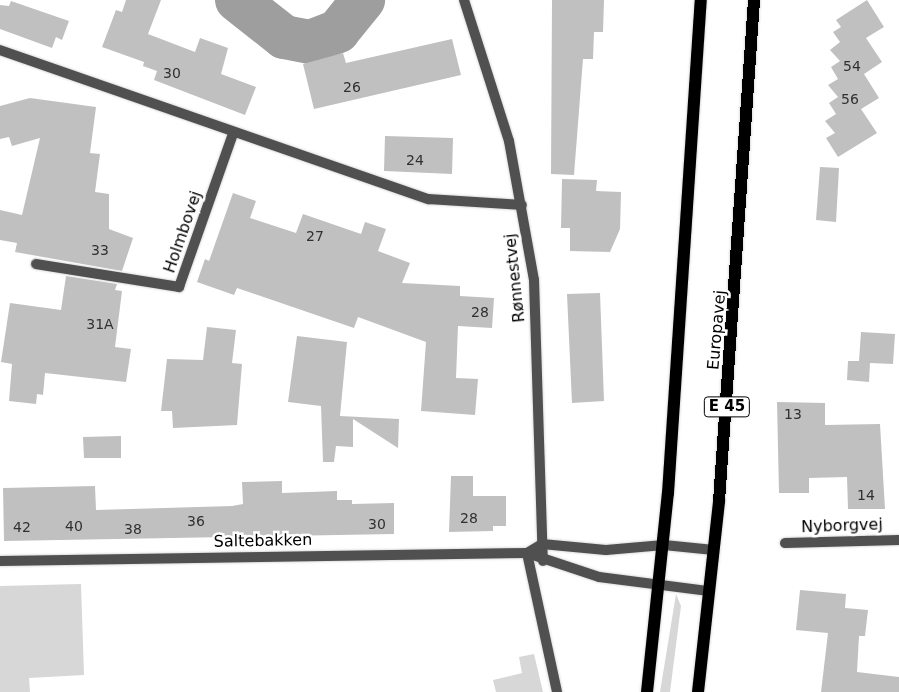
<!DOCTYPE html>
<html>
<head>
<meta charset="utf-8">
<style>
  body { margin:0 }
  #map { position:relative; width:899px; height:692px; overflow:hidden; background:#fff; font-family:"DejaVu Sans",sans-serif }
  div>[style] { position:absolute }
  [style*='--x'] { left:calc(var(--x)*1px); top:calc(var(--y)*1px); width:calc(var(--w)*1px); rotate:calc(var(--a)*1deg) }
  .green>* { inset:0; background:#d7d7d7 }
  .river>* { height:44px; margin:-22px; padding:0 22px; transform-origin:22px; border-radius:22px; background:#9e9e9e }
  .building>* { inset:0; background:#c0c0c0 }
  .roads { filter:drop-shadow(0 0 1px #dbdbdb) drop-shadow(0 0 1px #dbdbdb) }
  .lane>* { height:10px; margin:-5px; padding:0 5px; transform-origin:5px; border-radius:5px; background:#505050 }
  .street>* { height:10px; margin:-5px; padding:0 5px; transform-origin:5px; border-radius:5px; background:#505050 }
  .primary>* { height:12px; margin:-6px; padding:0 6px; transform-origin:6px; border-radius:6px; background:#000 }
  span { translate:-50% -50%; white-space:nowrap; text-align:center; line-height:1.15; -webkit-text-stroke:5px #fff; paint-order:stroke }
  .number-label { font-size:14px; color:#303030 }
  .number-label span { -webkit-text-stroke-width:0 }
  .shield-label span { padding:1px 4px; background:#fff; border:1px solid; border-radius:4px; -webkit-text-stroke-width:0 }
  .shield-label { font-size:15px; color:#000; font-weight:700 }
  .street-label { font-size:16px; color:#000 }
</style>
</head>
<body>
<div id="map">
  <div class="green">
    <div style="clip-path:polygon(81px 584px,84px 675px,29px 678px,30px 692px,0 692px,0 586px)"></div>
    <div style="clip-path:polygon(676px 594px,681px 606px,670px 692px,660px 692px)"></div>
    <div style="clip-path:polygon(534px 654px,543px 692px,496px 692px,493px 680px,522px 673px,519px 657px)"></div>
  </div>
  <div class="river">
    <div style="--x:237;--y:0;--w:60;--a:38.2"></div>
    <div style="--x:284;--y:37;--w:26;--a:11"></div>
    <div style="--x:310;--y:42;--w:30;--a:-21"></div>
    <div style="--x:338;--y:31;--w:40;--a:-51"></div>
  </div>
  <div class="building">
    <div style="clip-path:polygon(126px 0,161px 0,148px 34px,195px 52px,200px 38px,228px 48px,221px 74px,256px 87px,245px 115px,154px 80px,157px 71px,143px 66px,144px 62px,102px 47px,116px 10px,122px 12px)"></div>
    <div style="clip-path:polygon(552px 0,604px 0,603px 32px,594px 32px,593px 59px,583px 59px,574px 175px,551px 174px)"></div>
    <div style="clip-path:polygon(867px 0,884px 27px,866px 38px,882px 62px,864px 74px,879px 98px,861px 109px,877px 133px,838px 157px,826px 138px,835px 133px,825px 121px,836px 114px,829px 103px,838px 97px,828px 85px,838px 79px,831px 67px,840px 61px,830px 50px,840px 42px,833px 32px,841px 27px,836px 20px)"></div>
    <div style="clip-path:polygon(11px 1px,69px 21px,62px 40px,56px 37px,52px 48px,0 29px,0 5px,9px 6px)"></div>
    <div style="clip-path:polygon(452px 39px,461px 75px,314px 109px,303px 64px,343px 53px,346px 63px)"></div>
    <div style="clip-path:polygon(30px 98px,96px 107px,90px 153px,100px 154px,95px 192px,109px 194px,109px 229px,133px 238px,122px 271px,15px 252px,17px 243px,0 240px,0 210px,22px 215px,40px 138px,12px 146px,9px 137px,0 139px,0 106px)"></div>
    <div style="clip-path:polygon(385px 136px,453px 138px,452px 174px,384px 171px)"></div>
    <div style="clip-path:polygon(820px 167px,839px 168px,836px 222px,816px 220px)"></div>
    <div style="clip-path:polygon(562px 179px,597px 180px,596px 191px,621px 192px,620px 229px,610px 252px,570px 251px,570px 228px,561px 228px)"></div>
    <div style="clip-path:polygon(233px 193px,256px 201px,250px 218px,296px 233px,303px 214px,361px 234px,365px 222px,386px 229px,378px 251px,410px 263px,402px 283px,460px 286px,460px 296px,494px 298px,492px 328px,458px 326px,456px 378px,478px 379px,475px 415px,421px 411px,426px 342px,358px 317px,354px 328px,237px 288px,234px 295px,197px 282px,205px 259px,209px 261px)"></div>
    <div style="clip-path:polygon(66px 276px,117px 284px,115px 290px,122px 291px,115px 347px,131px 349px,126px 382px,45px 373px,43px 395px,37px 394px,36px 404px,9px 401px,12px 364px,1px 362px,10px 303px,61px 310px)"></div>
    <div style="clip-path:polygon(600px 293px,604px 401px,572px 403px,567px 294px)"></div>
    <div style="clip-path:polygon(207px 327px,236px 330px,232px 363px,242px 364px,237px 425px,173px 428px,172px 411px,161px 411px,167px 359px,203px 360px)"></div>
    <div style="clip-path:polygon(861px 332px,895px 334px,893px 364px,870px 363px,869px 382px,847px 380px,848px 361px,859px 361px)"></div>
    <div style="clip-path:polygon(297px 336px,347px 342px,340px 416px,399px 419px,398px 448px,353px 419px,353px 447px,336px 446px,334px 462px,323px 462px,321px 406px,288px 402px)"></div>
    <div style="clip-path:polygon(777px 402px,825px 403px,825px 425px,880px 424px,885px 509px,848px 509px,847px 477px,809px 478px,809px 493px,779px 493px)"></div>
    <div style="clip-path:polygon(121px 436px,121px 458px,84px 458px,83px 437px)"></div>
    <div style="clip-path:polygon(451px 476px,473px 476px,473px 496px,506px 496px,506px 526px,493px 526px,493px 531px,449px 532px)"></div>
    <div style="clip-path:polygon(282px 481px,282px 493px,337px 491px,337px 500px,352px 500px,352px 504px,394px 503px,394px 534px,4px 541px,3px 488px,95px 486px,96px 510px,232px 506px,243px 504px,242px 482px)"></div>
    <div style="clip-path:polygon(800px 590px,846px 594px,845px 608px,868px 610px,865px 636px,859px 636px,857px 672px,899px 677px,899px 692px,821px 692px,828px 633px,796px 630px)"></div>
  </div>
  <div class="roads">
    <div class="lane">
      <div style="--x:527;--y:553;--w:142;--a:77.8"></div>
    </div>
    <div class="street">
      <div style="--x:464;--y:0;--w:148;--a:72.3"></div>
      <div style="--x:509;--y:141;--w:141;--a:79.8"></div>
      <div style="--x:534;--y:280;--w:281;--a:88.2"></div>
      <div style="--x:0;--y:50;--w:454;--a:19.2"></div>
      <div style="--x:429;--y:199;--w:93;--a:3.7"></div>
      <div style="--x:36;--y:264;--w:145;--a:9.1"></div>
      <div style="--x:179;--y:287;--w:162;--a:-70.6"></div>
      <div style="--x:785;--y:543;--w:114;--a:-1.5"></div>
      <div style="--x:527;--y:553;--w:17;--a:-31"></div>
      <div style="--x:542;--y:544;--w:64;--a:5.4"></div>
      <div style="--x:606;--y:550;--w:58;--a:-4.9"></div>
      <div style="--x:664;--y:545;--w:50;--a:5.7"></div>
      <div style="--x:0;--y:561;--w:527;--a:-0.87"></div>
      <div style="--x:527;--y:553;--w:76;--a:18.4"></div>
      <div style="--x:599;--y:577;--w:111;--a:7.3"></div>
    </div>
    <div class="primary">
      <div style="--x:647;--y:692;--w:200;--a:-84"></div>
      <div style="--x:668;--y:493;--w:494;--a:-86.2"></div>
      <div style="--x:698;--y:692;--w:192;--a:-83.7"></div>
      <div style="--x:719;--y:501;--w:502;--a:-86"></div>
    </div>
  </div>
  <div class="number-label">
    <span style="left:852px;top:66px">54</span>
    <span style="left:172px;top:73px">30</span>
    <span style="left:352px;top:87px">26</span>
    <span style="left:850px;top:99px">56</span>
    <span style="left:415px;top:160px">24</span>
    <span style="left:315px;top:236px">27</span>
    <span style="left:100px;top:250px">33</span>
    <span style="left:480px;top:312px">28</span>
    <span style="left:100px;top:324px">31A</span>
    <span style="left:793px;top:414px">13</span>
    <span style="left:866px;top:495px">14</span>
    <span style="left:469px;top:518px">28</span>
    <span style="left:196px;top:521px">36</span>
    <span style="left:377px;top:524px">30</span>
    <span style="left:74px;top:526px">40</span>
    <span style="left:22px;top:527px">42</span>
    <span style="left:133px;top:529px">38</span>
  </div>
  <div class="shield-label">
    <span style="left:727px;top:407px">E 45</span>
  </div>
  <div class="street-label">
    <span style="left:183px;top:232px;rotate:-71deg">Holmbovej</span>
    <span style="left:515px;top:278px;rotate:-96deg">Rønnestvej</span>
    <span style="left:717px;top:330px;rotate:-85deg">Europavej</span>
    <span style="left:842px;top:526px;rotate:-2deg">Nyborgvej</span>
    <span style="left:263px;top:541px;rotate:-1deg">Saltebakken</span>
  </div>
</div>
</body>
</html>
